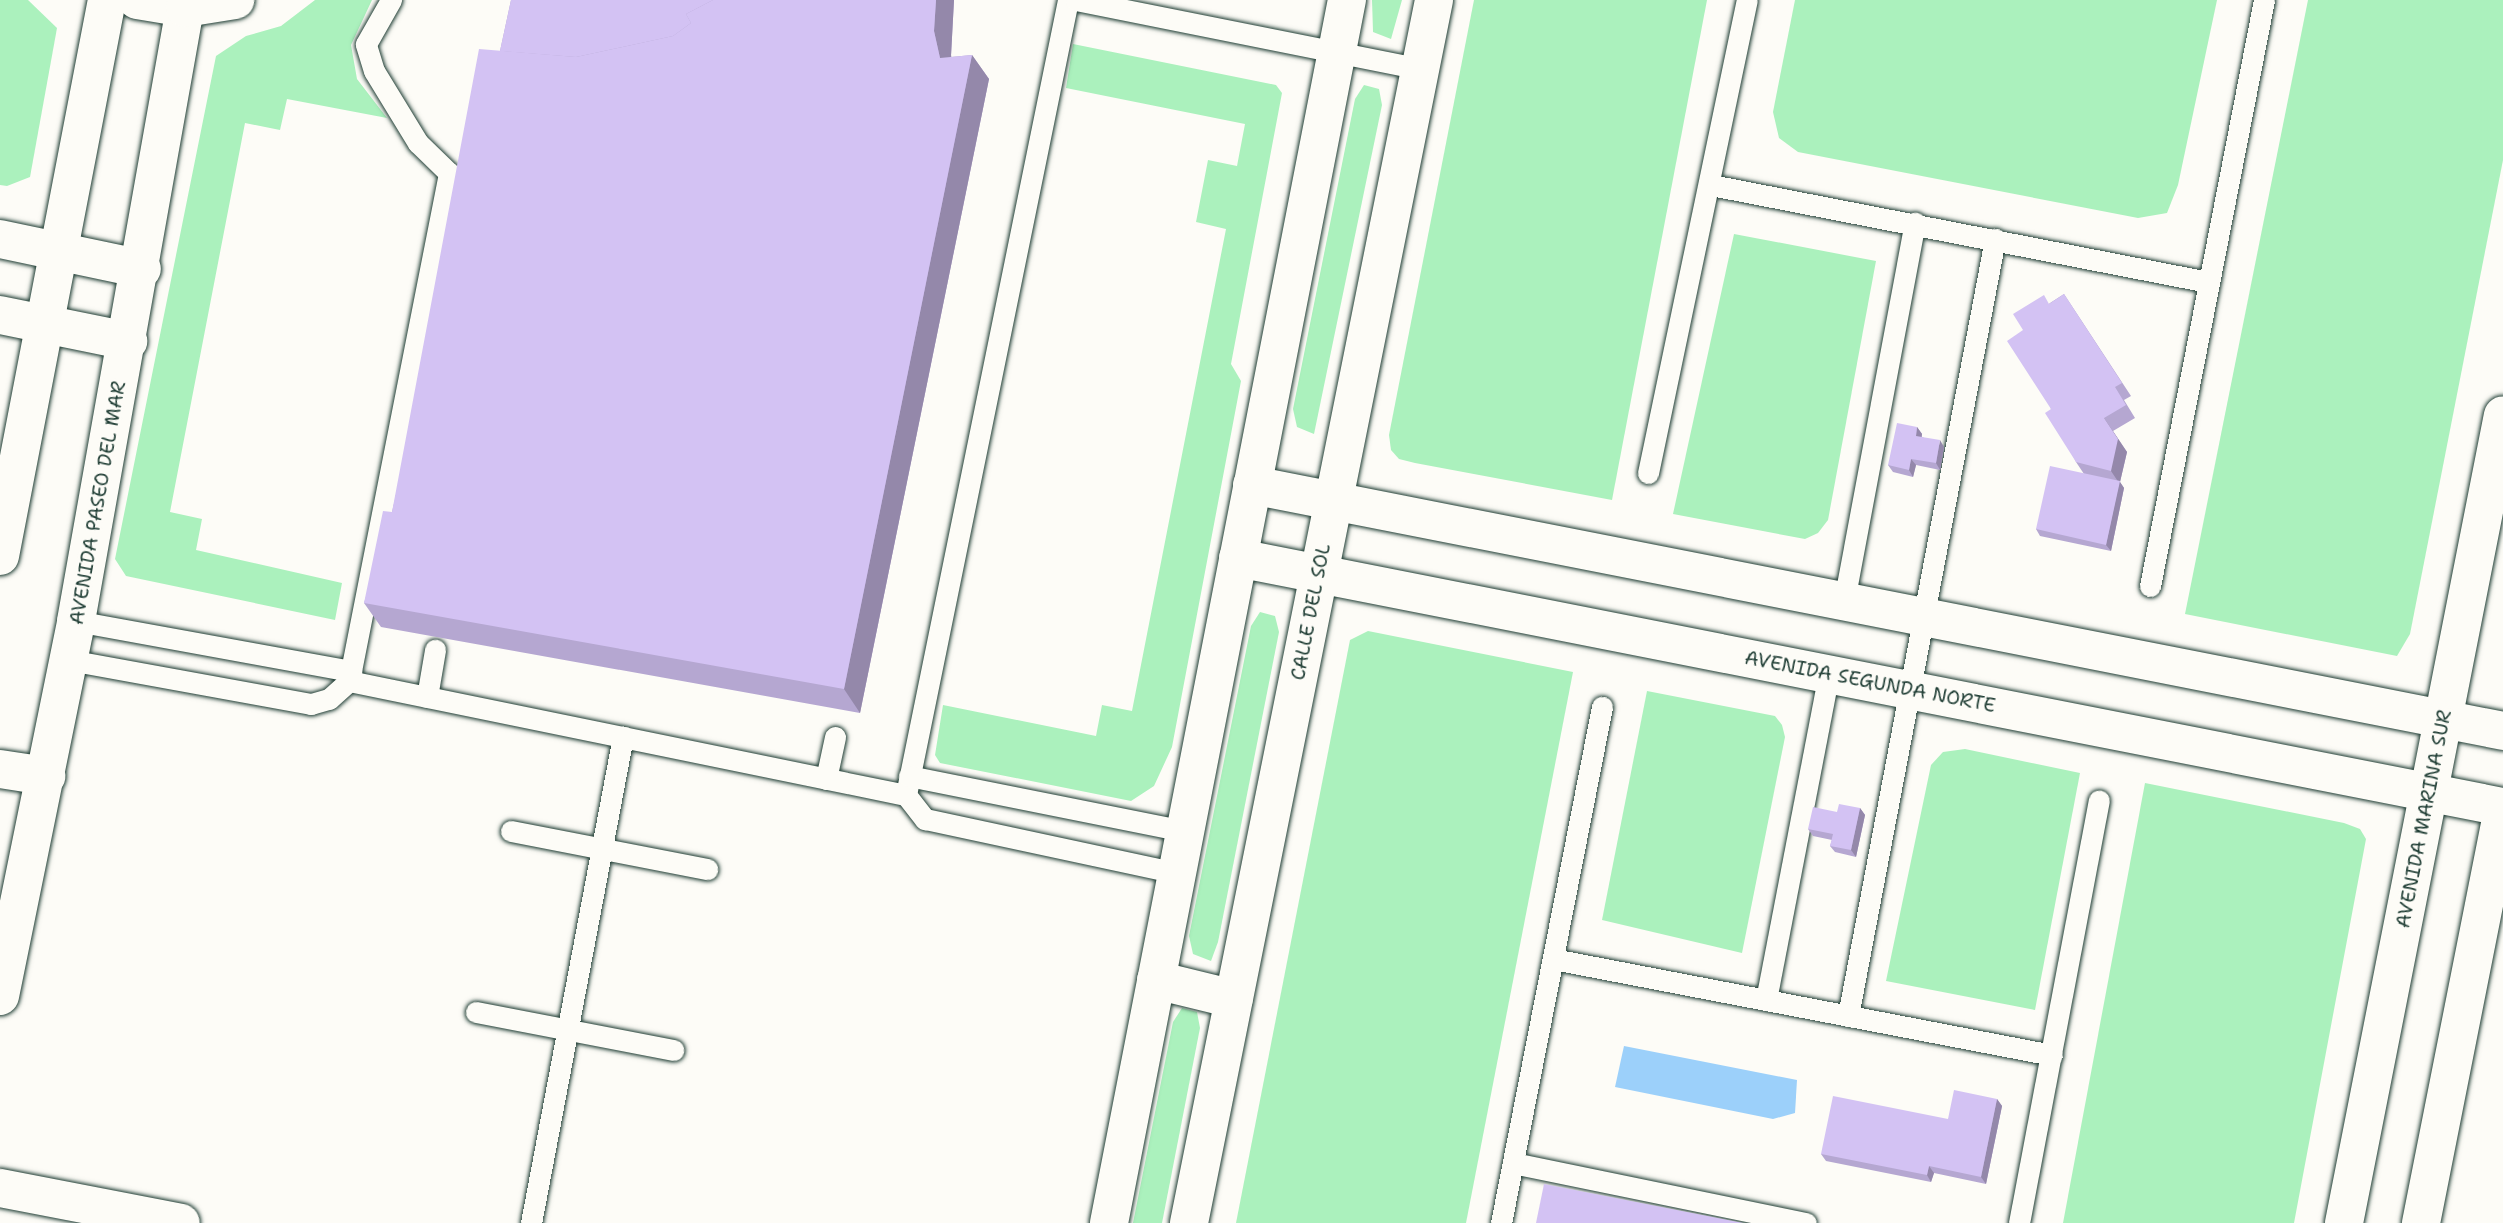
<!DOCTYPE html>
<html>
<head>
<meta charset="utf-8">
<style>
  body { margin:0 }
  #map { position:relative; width:2503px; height:1223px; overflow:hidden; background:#fdfcf7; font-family:"Shantell Sans",sans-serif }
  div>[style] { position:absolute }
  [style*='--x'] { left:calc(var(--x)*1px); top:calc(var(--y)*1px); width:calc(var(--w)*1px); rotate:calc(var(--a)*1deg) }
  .green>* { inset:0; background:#abf1bd }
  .water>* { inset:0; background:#9cd0fa }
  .roads { filter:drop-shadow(0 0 2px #1f3d34) drop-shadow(0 0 2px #1f3d34) }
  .service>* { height:21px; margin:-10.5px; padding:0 10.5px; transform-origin:10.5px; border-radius:10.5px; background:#fdfcf7 }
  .minor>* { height:38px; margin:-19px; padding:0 19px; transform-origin:19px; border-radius:19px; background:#fdfcf7 }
  .tertiary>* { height:38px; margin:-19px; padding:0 19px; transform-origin:19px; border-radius:19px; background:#fdfcf7 }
  .wall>* { inset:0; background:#b5a7d1 }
  .shaded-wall>* { inset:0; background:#9488aa }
  .building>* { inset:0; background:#d3c2f3 }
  span { translate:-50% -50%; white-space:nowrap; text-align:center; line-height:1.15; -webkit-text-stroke:5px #fdfcf7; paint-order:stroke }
  .street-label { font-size:19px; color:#1f3d34 }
</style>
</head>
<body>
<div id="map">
  <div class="green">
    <div style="clip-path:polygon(0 0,28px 0,57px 28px,30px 177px,7px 186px,0 185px)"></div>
    <div style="clip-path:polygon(315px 0,372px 0,351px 45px,357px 79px,387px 118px,287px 99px,280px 130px,245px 123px,170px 512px,202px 519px,196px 550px,342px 583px,335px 620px,126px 576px,115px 559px,216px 56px,246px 36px,281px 26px)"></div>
    <div style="clip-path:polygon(1372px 0,1402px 0,1391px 39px,1373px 32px)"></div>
    <div style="clip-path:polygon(1474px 0,1707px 0,1612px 500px,1415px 463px,1399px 459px,1391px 450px,1389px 435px)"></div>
    <div style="clip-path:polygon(1795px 0,2217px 0,2178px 185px,2167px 213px,2138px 218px,1798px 152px,1779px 138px,1773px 112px)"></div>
    <div style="clip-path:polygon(2308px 0,2503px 0,2503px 160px,2410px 634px,2397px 656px,2185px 614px)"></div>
    <div style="clip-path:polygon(1073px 44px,1276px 85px,1282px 93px,1231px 364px,1241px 381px,1172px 747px,1154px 786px,1131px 801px,940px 763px,935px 755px,943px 705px,1096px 736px,1102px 705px,1132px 711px,1226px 229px,1196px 222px,1208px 160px,1237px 166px,1245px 124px,1066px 88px)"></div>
    <div style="clip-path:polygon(1364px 85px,1379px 89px,1382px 105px,1314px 434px,1297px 427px,1293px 409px,1355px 99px)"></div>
    <div style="clip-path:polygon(1734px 234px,1876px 261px,1828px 520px,1818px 533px,1805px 539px,1673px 514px)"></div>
    <div style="clip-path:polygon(1260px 612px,1275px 616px,1279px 632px,1218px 942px,1211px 961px,1193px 954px,1189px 936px,1251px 626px)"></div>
    <div style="clip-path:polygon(1368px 631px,1573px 672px,1466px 1223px,1236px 1223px,1350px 640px)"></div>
    <div style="clip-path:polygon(1647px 691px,1775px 716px,1782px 725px,1785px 737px,1742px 953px,1602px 920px)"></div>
    <div style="clip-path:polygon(1965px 749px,2080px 773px,2035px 1010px,1886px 981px,1931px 765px,1943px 752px)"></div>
    <div style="clip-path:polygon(2145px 783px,2344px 823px,2360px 829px,2366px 839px,2294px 1223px,2063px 1223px)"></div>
    <div style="clip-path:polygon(1182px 1008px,1197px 1012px,1200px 1028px,1162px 1223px,1133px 1223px,1173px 1022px)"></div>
  </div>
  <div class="water">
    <div style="clip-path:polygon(1624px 1046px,1797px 1080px,1795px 1113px,1773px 1119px,1615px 1087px)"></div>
  </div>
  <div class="roads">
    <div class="service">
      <div style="--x:1068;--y:0;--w:811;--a:101.52"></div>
      <div style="--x:906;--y:795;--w:31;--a:52"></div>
      <div style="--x:925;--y:819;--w:258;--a:12.1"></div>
      <div style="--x:1076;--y:0;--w:351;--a:11.3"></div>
      <div style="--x:1711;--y:185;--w:506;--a:11.04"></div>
      <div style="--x:1648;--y:473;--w:483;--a:-78.2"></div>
      <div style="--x:2150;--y:586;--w:597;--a:-78.99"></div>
      <div style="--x:1844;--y:601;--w:385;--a:-79.4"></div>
      <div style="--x:76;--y:621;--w:280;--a:10.3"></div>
      <div style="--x:69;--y:660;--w:246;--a:10.3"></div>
      <div style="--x:311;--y:704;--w:19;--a:-16"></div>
      <div style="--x:329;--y:699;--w:27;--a:-42"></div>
      <div style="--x:349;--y:681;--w:518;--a:-78.86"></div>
      <div style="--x:449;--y:173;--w:43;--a:-135.9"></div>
      <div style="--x:418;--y:143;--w:84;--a:-121.4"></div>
      <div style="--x:374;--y:71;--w:28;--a:-107"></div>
      <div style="--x:366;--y:44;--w:51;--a:-60.4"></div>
      <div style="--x:349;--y:681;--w:569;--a:11.57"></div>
      <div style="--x:427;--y:697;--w:48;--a:-80.3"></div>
      <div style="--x:909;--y:776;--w:281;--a:11.3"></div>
      <div style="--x:826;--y:779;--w:43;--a:-77.9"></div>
      <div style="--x:511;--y:831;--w:200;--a:11"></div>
      <div style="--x:1553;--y:959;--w:508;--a:10.89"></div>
      <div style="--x:1766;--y:1000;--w:332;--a:-79.1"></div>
      <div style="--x:476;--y:1012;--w:201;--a:10.9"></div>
      <div style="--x:1848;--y:1016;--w:791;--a:-79.29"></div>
      <div style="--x:1513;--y:1163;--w:299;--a:11.6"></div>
      <div style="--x:531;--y:1223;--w:495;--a:-79.3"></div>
      <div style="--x:1501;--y:1223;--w:526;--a:-78.93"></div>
      <div style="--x:2019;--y:1223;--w:430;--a:-79.3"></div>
    </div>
    <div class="minor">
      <div style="--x:0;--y:239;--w:145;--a:11.9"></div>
      <div style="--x:0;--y:315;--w:131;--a:11.5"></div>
      <div style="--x:1252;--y:485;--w:1275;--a:11.12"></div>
      <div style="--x:0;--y:556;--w:566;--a:-79.11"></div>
      <div style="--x:1238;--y:558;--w:1289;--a:11.14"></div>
      <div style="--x:0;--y:769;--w:47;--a:8.7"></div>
      <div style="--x:1156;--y:980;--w:80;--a:13.7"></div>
      <div style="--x:0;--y:996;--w:383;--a:-78.5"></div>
      <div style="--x:76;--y:621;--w:623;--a:-79.92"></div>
      <div style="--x:0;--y:1188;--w:184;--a:10.9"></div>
    </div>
    <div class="tertiary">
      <div style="--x:137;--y:0;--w:49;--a:9.5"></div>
      <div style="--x:185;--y:8;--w:51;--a:-9.1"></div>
      <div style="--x:1109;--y:1223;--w:1246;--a:-78.99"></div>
      <div style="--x:1189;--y:1223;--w:1247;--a:-78.67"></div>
      <div style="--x:2344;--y:1223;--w:823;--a:-78.87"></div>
      <div style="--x:2421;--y:1223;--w:424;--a:-78.8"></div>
    </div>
  </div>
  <div class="wall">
    <div style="clip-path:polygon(511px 0,954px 0,951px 57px,972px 55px,989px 79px,860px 713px,381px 627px,364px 603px,392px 512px,500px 51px)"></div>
    <div style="clip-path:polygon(2064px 294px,2131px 396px,2124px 400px,2135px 418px,2113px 431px,2127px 452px,2120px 482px,2124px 488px,2111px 551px,2040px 536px,2036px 529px,2084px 474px,2076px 462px,2051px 409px,2023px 330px,2050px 303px)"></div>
    <div style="clip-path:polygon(1917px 427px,1922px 434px,1922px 437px,1944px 447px,1940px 470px,1916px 465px,1913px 477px,1893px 472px,1888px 465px)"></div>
    <div style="clip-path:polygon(1860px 808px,1865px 815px,1856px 857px,1835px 852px,1830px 846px,1832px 840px,1813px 836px,1808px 829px,1837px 812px)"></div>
    <div style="clip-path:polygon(1997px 1099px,2002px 1106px,1986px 1184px,1934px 1173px,1931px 1182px,1826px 1161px,1821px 1154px,1948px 1119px)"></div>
  </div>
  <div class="shaded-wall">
    <div style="clip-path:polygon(936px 0,954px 0,951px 55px,956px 82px,940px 58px,934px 31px)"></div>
    <div style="clip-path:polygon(972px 55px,989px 79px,860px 713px,844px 689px)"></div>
    <div style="clip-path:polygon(2104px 418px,2127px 452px,2120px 482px,2124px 488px,2111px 551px,2106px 545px,2119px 483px,2111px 471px)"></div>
    <div style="clip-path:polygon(1917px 427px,1922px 434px,1920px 442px,1916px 436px)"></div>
    <div style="clip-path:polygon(1940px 440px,1944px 447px,1940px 470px,1936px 463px)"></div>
    <div style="clip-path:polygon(1911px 459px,1916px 465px,1913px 477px,1909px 470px)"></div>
    <div style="clip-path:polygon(1860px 808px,1865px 815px,1856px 857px,1851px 850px)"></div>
    <div style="clip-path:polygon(1997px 1099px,2002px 1106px,1986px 1184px,1981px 1177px)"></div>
    <div style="clip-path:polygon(1929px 1166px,1934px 1173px,1931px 1182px,1927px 1175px)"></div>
  </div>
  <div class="building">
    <div style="clip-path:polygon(511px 0,713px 0,686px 14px,691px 23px,673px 36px,576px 57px,500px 51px)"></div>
    <div style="clip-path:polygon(713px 0,936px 0,934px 31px,940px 58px,972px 55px,844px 689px,364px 603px,383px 511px,392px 512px,479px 49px,576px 57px,673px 36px,691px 23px,686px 14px)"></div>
    <div style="clip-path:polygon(2064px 294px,2122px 383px,2115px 387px,2126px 405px,2104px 418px,2118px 439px,2111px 471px,2076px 462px,2045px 413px,2051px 409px,2007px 341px,2023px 330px,2013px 314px,2044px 295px,2049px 304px)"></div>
    <div style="clip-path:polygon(1897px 423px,1917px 427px,1916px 436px,1940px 440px,1936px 463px,1911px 459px,1909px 470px,1888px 465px)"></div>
    <div style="clip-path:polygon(2050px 466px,2120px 481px,2106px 545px,2036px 529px)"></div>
    <div style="clip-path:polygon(1839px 804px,1860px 808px,1851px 850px,1830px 846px,1833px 834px,1808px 829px,1813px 807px,1837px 812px)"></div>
    <div style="clip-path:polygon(1954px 1090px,1997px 1099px,1981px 1177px,1929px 1166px,1927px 1175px,1821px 1154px,1833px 1096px,1948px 1119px)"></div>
    <div style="clip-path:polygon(1544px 1184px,1743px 1223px,1536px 1223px)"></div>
  </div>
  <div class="street-label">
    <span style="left:98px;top:503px;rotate:-80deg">AVENIDA PASEO DEL MAR</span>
    <span style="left:1311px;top:612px;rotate:-79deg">CALLE DEL SOL</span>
    <span style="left:1870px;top:682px;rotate:11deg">AVENIDA SEGUNDA NORTE</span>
    <span style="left:2424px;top:819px;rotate:-79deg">AVENIDA MARINA SUR</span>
  </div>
</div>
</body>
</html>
